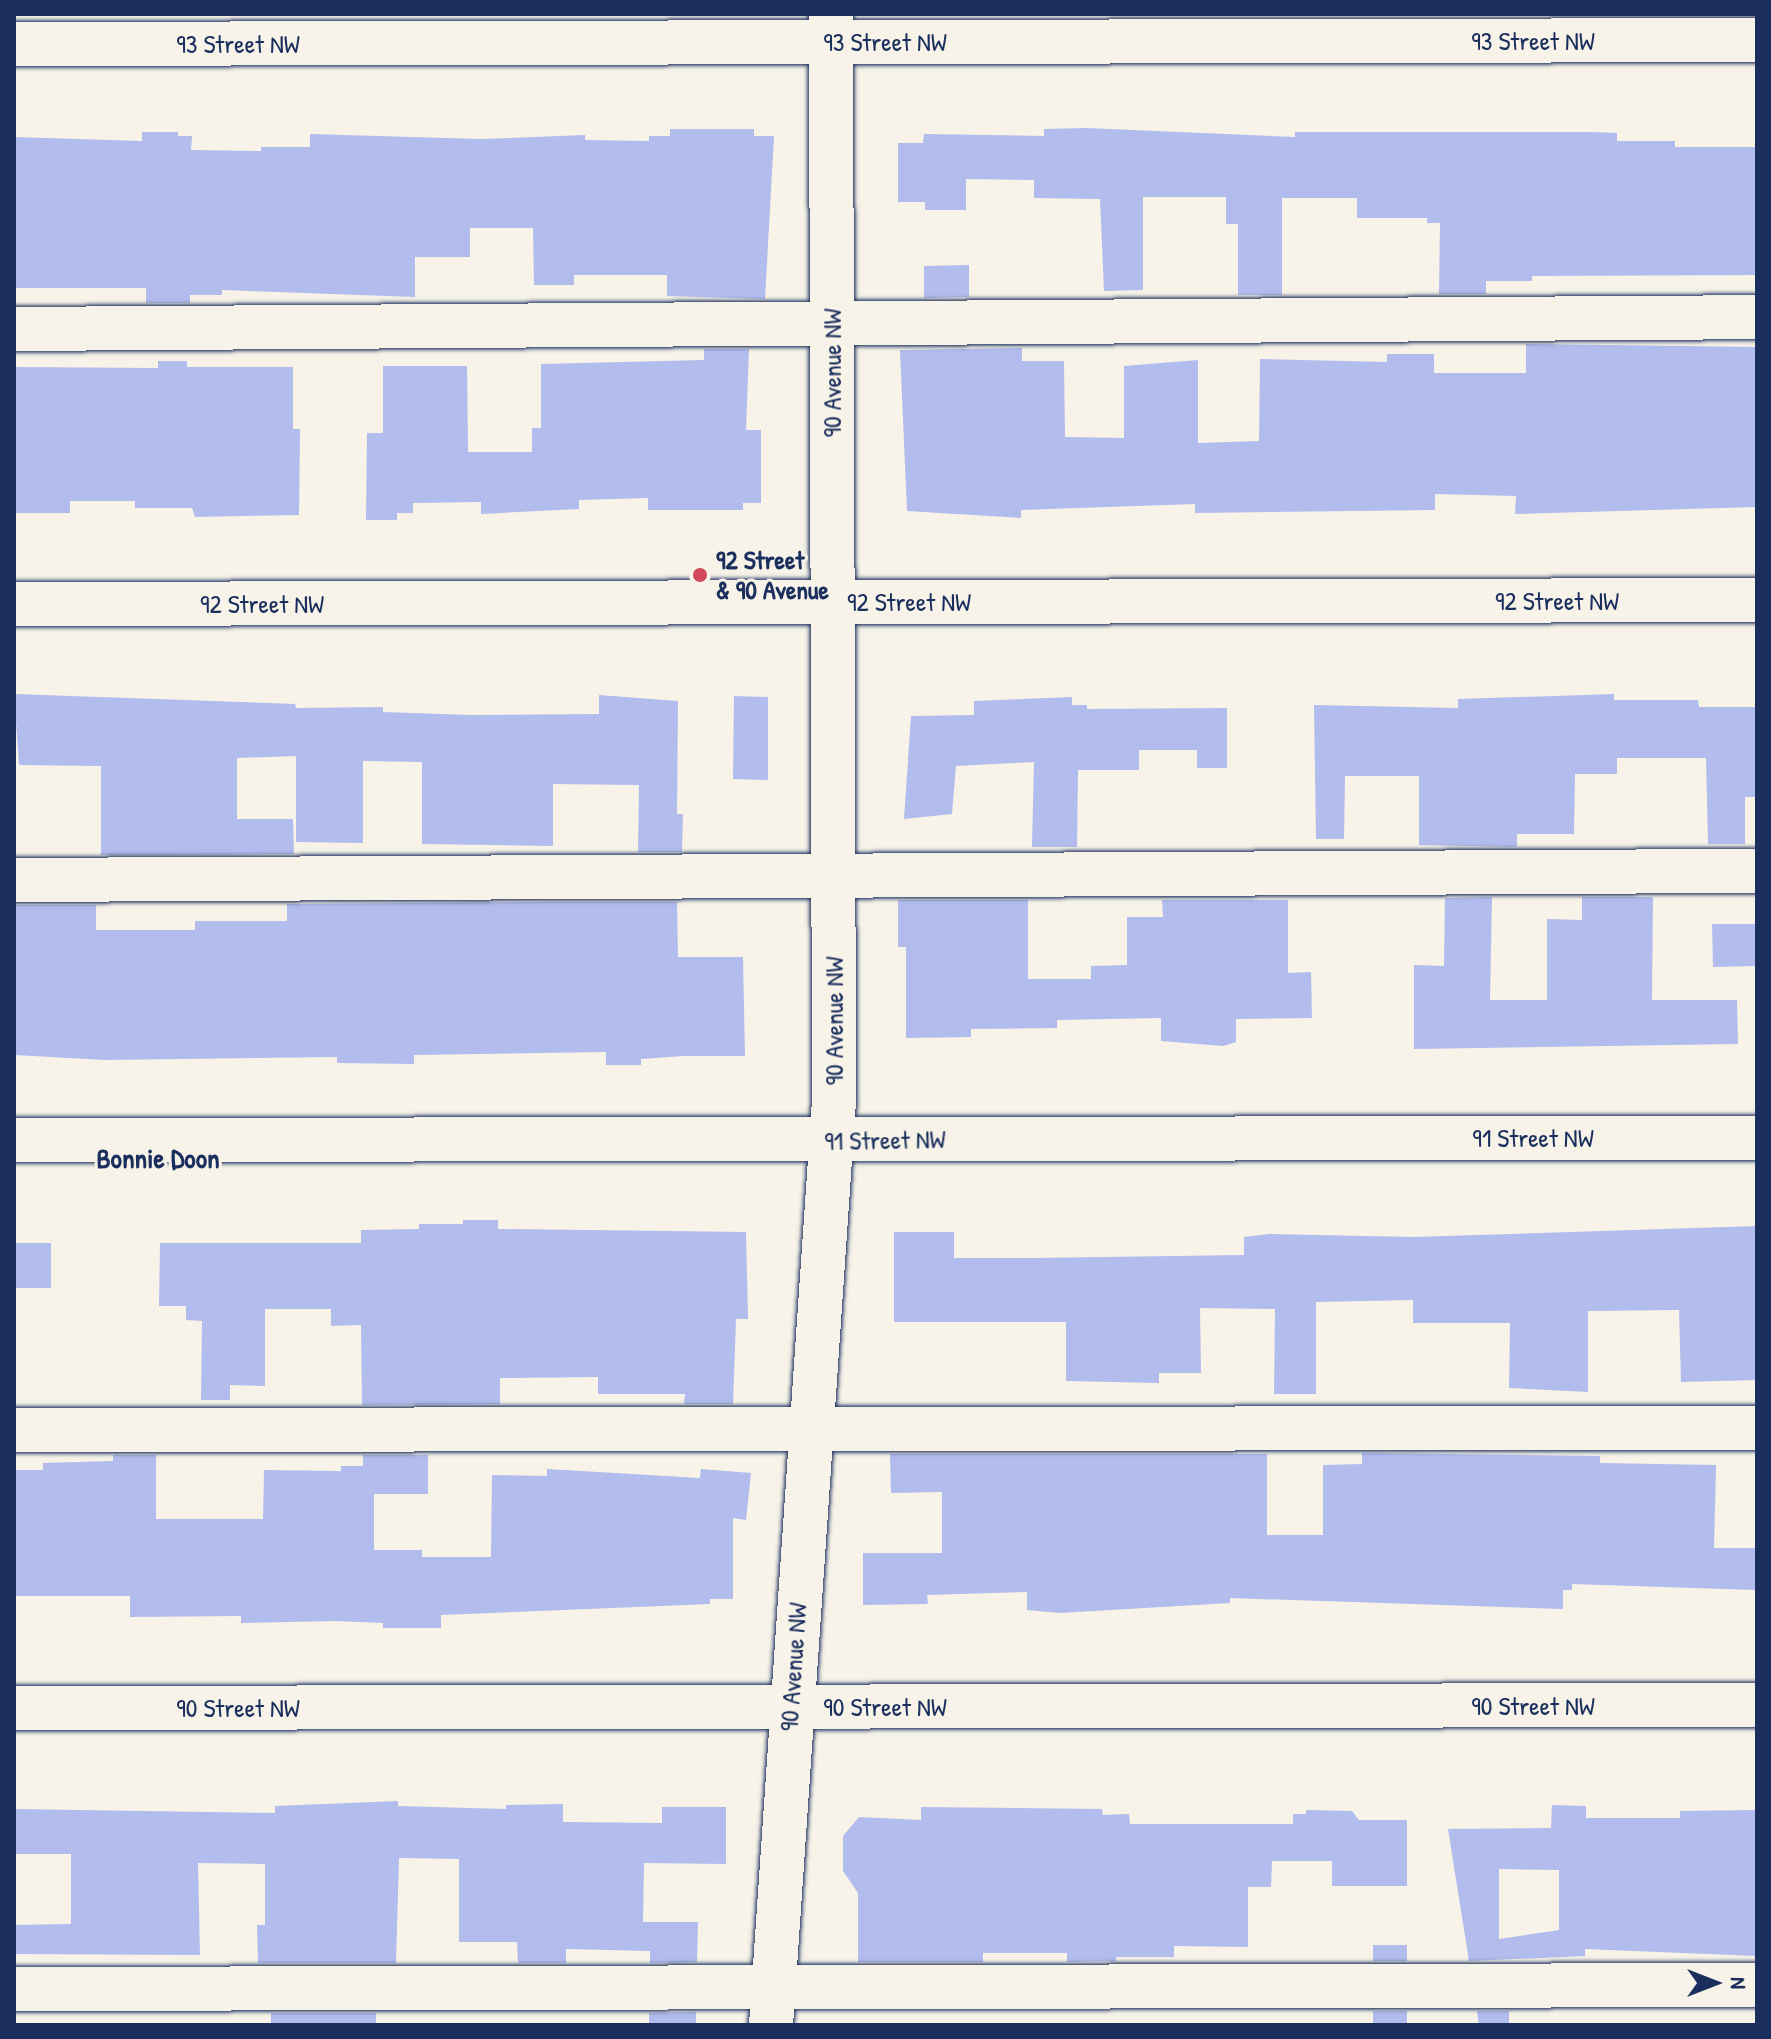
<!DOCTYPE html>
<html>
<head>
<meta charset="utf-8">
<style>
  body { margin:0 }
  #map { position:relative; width:1771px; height:2039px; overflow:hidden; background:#f7f3e8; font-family:"Patrick Hand",sans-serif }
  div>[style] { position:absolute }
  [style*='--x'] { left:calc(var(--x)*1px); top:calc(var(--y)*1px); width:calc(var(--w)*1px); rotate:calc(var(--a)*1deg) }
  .building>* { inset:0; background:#b2bced }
  .roads { filter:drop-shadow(0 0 2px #1b2f5e) drop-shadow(0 0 2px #1b2f5e) }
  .minor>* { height:44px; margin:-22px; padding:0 22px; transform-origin:22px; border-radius:22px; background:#f7f3e8 }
  .dots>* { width:22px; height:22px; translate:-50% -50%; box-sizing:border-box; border:4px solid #f7f3e8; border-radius:50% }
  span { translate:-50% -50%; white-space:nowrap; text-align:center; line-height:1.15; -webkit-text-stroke:6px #f7f3e8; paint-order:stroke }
  .street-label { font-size:26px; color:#1b2f5e }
  .poi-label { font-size:26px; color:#1b2f5e; font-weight:700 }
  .left { translate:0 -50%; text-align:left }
  .neighbourhood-label { font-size:28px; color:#1b2f5e; font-weight:700 }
  .frame { position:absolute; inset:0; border:16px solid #1b2f5e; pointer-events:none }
  .north { position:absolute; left:1675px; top:1943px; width:80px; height:80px; -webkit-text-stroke:6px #f7f3e8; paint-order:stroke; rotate:90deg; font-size:22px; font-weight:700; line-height:32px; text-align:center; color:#1b2f5e }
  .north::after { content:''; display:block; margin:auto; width:28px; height:36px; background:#1b2f5e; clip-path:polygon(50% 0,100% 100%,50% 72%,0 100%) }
</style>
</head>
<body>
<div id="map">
  <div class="building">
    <div style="clip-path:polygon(1086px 128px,1295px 137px,1295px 132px,1592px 132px,1617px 133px,1617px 141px,1675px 141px,1675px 147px,1757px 147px,1757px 275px,1532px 276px,1532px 281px,1486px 281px,1486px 294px,1439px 294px,1440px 223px,1427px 223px,1427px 218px,1357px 218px,1357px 198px,1282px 198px,1282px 295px,1238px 295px,1238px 224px,1226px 224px,1226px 197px,1143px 197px,1143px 290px,1104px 291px,1100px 199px,1034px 198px,1034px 180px,966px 179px,966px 210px,925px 210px,925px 202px,898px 202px,898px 143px,923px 143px,924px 134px,1044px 136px,1044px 129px)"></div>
    <div style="clip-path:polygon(670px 129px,754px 129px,754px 136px,774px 136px,765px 299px,667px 296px,667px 275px,574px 275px,574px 285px,534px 285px,533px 228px,470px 228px,470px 257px,415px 257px,415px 297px,222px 290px,222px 295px,190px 295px,190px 303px,146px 303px,146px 288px,14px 288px,14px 137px,142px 141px,142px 132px,178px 132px,178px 136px,192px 136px,191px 150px,261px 151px,261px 147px,310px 147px,310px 134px,481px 139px,585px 135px,585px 140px,649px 141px,649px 136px,670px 136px)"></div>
    <div style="clip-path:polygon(969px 265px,969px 297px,924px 298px,924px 266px)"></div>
    <div style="clip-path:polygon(1526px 344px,1757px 347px,1757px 507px,1515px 514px,1516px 496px,1435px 494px,1435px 510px,1195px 513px,1195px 504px,1021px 510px,1021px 518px,907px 511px,900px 350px,1022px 348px,1022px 361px,1064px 361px,1065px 437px,1124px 438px,1124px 366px,1198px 360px,1198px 443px,1259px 441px,1260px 359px,1387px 362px,1387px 354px,1434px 354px,1434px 373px,1526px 373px)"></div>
    <div style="clip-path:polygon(704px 349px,749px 349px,746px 430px,761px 430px,761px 503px,743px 503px,743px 510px,648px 510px,648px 498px,579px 500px,579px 509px,481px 514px,481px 502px,413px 503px,413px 513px,397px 513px,397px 520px,366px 520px,367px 433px,383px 433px,383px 366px,467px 366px,468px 452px,532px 452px,532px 428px,541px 428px,541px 364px,704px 360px)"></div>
    <div style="clip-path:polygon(158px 361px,187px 361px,187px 367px,293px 367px,293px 429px,300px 429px,299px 515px,195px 517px,192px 508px,135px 508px,135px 501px,70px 501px,70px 513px,14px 513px,14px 367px,158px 368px)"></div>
    <div style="clip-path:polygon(14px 694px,295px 704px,296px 708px,383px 707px,383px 712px,471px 715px,599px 714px,599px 695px,678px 701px,677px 814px,683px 814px,682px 852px,638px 852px,639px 785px,553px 784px,553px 846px,422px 844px,422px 762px,363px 761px,363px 843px,296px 842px,296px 756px,237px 758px,237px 819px,293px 819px,294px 854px,101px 855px,101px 766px,19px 765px)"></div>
    <div style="clip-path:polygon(1614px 694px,1614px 700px,1698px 700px,1699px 707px,1757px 707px,1757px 797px,1745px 797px,1745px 844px,1708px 844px,1706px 758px,1617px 758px,1617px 774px,1575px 774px,1574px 834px,1517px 834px,1517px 847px,1419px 845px,1419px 776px,1345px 776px,1344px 839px,1316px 839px,1314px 705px,1458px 708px,1458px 699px)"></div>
    <div style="clip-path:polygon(734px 696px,768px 697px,768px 780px,733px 779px)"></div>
    <div style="clip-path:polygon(1072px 697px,1072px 705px,1087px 705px,1087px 709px,1227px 708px,1227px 768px,1197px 768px,1197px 750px,1139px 750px,1139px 770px,1078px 770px,1077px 847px,1032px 847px,1034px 762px,956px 766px,952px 814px,904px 819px,911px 716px,974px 715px,974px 701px)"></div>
    <div style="clip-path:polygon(1492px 897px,1490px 1000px,1547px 1000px,1547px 919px,1582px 920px,1582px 897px,1653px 897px,1652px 1000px,1737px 1000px,1738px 1044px,1414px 1049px,1414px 965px,1444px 966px,1445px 898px)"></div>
    <div style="clip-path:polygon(898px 900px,1028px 900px,1028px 979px,1091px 979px,1091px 966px,1127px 965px,1127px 917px,1163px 917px,1162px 900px,1288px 900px,1288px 973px,1311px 972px,1312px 1018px,1236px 1019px,1236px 1042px,1223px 1046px,1161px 1041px,1161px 1018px,1057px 1020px,1057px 1028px,971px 1029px,971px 1037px,906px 1038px,906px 947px,898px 947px)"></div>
    <div style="clip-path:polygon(553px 902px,677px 902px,678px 957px,743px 957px,745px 1056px,684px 1056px,641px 1059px,641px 1065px,606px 1065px,606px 1052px,414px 1055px,414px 1064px,337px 1063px,337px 1057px,105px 1060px,14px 1055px,14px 905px,96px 905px,96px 930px,195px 930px,195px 921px,287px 921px,287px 904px)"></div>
    <div style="clip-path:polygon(1712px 924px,1757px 924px,1757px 966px,1713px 967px)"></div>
    <div style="clip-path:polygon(463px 1220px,498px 1220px,498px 1229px,746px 1232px,748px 1319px,736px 1319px,733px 1404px,684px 1404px,685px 1394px,598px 1394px,598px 1377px,500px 1378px,500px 1404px,362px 1405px,361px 1325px,331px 1326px,331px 1309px,265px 1309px,265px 1386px,230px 1385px,230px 1400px,201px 1400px,202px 1321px,186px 1320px,186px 1306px,159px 1306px,160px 1243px,361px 1243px,361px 1230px,419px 1229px,419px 1224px,463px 1224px)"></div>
    <div style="clip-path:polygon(1757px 1226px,1757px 1380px,1681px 1382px,1679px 1310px,1588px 1311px,1588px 1392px,1509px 1388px,1510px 1323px,1413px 1323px,1413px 1300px,1316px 1302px,1316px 1394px,1274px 1394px,1275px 1309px,1200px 1308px,1201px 1373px,1159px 1373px,1159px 1383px,1066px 1381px,1066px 1322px,894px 1322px,894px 1232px,954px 1232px,954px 1258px,1033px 1258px,1244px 1255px,1244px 1237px,1269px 1234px,1413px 1237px)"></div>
    <div style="clip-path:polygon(14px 1243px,51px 1243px,51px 1288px,14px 1288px)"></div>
    <div style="clip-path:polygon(1362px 1453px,1600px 1456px,1600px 1463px,1716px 1465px,1714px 1548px,1756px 1548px,1756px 1590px,1572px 1584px,1572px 1590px,1563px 1590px,1563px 1609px,1230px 1598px,1230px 1603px,1059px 1613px,1027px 1610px,1027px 1592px,927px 1595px,928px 1604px,863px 1605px,863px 1553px,942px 1553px,942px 1492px,891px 1493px,890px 1454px,1267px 1454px,1267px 1535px,1323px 1535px,1323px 1465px,1362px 1464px)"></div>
    <div style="clip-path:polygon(113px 1455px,156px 1455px,156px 1519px,263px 1519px,264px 1470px,341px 1471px,341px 1466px,363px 1466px,363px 1455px,428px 1455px,428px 1494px,374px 1494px,374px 1550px,422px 1550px,422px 1557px,491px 1557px,492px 1475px,547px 1476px,547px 1469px,700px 1478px,701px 1469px,751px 1473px,746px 1520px,733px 1518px,733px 1599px,710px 1599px,710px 1604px,441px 1615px,441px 1628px,383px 1628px,383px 1623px,335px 1621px,241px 1623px,241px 1616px,130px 1617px,130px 1596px,14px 1596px,14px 1470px,43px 1470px,43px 1463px,113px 1461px)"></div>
    <div style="clip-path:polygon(398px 1801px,398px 1806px,506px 1809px,506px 1805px,563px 1804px,563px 1822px,662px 1823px,662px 1807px,726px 1807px,726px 1864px,644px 1863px,643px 1922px,698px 1922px,697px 1962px,650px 1963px,650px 1951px,566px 1949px,566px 1963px,518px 1963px,517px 1942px,459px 1942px,459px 1859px,399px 1858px,396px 1963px,258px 1963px,257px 1925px,265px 1925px,265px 1864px,198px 1863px,200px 1955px,14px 1954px,14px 1925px,71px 1924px,71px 1854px,14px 1854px,14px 1809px,275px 1813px,275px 1806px)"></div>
    <div style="clip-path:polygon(evenodd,1552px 1805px,1586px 1806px,1586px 1818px,1680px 1818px,1680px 1811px,1757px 1810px,1757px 1956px,1585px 1949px,1585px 1956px,1469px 1961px,1448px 1829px,1551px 1828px,1552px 1805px,1499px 1869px,1559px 1870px,1559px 1930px,1499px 1939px,1499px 1869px)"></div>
    <div style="clip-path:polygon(921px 1807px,1102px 1809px,1103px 1815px,1129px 1814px,1130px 1824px,1293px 1824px,1293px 1814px,1306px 1814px,1306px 1810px,1352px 1811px,1359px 1820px,1407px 1820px,1407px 1886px,1332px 1886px,1332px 1861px,1272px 1861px,1271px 1887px,1248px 1887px,1248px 1947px,1174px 1946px,1174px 1957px,1116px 1957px,1116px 1961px,1067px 1962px,1067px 1953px,983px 1953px,983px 1962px,858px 1962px,858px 1893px,843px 1871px,843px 1836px,859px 1817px,921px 1820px)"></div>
    <div style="clip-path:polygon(1373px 1945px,1407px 1945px,1407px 1961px,1373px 1961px)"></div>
    <div style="clip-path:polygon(1373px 2011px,1407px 2011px,1407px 2025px,1373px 2025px)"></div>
    <div style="clip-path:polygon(1477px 2011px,1509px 2011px,1509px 2025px,1479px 2025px)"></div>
    <div style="clip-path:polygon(696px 2012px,696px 2025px,649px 2025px,649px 2013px)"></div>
    <div style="clip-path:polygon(271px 2013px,376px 2013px,376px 2025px,271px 2025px)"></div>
  </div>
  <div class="roads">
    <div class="minor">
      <div style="--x:14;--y:44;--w:1743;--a:-0.13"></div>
      <div style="--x:14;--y:329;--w:1743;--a:-0.39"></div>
      <div style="--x:14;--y:604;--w:1743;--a:-0.13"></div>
      <div style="--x:14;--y:880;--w:1743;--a:-0.3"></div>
      <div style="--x:14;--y:1140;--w:1743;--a:-0.07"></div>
      <div style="--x:14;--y:1430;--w:1743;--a:-0.07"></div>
      <div style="--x:14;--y:1708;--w:1743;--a:-0.1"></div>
      <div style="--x:14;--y:1989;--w:1743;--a:-0.13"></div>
      <div style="--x:771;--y:2025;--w:927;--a:-86.1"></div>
      <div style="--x:834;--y:1100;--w:1086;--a:-90.16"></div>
    </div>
  </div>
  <div class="dots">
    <div style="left:700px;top:575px;background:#d1495b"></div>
  </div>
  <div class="street-label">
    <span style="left:1533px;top:41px">93 Street NW</span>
    <span style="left:885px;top:42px">93 Street NW</span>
    <span style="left:238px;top:44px">93 Street NW</span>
    <span style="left:832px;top:373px;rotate:-90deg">90 Avenue NW</span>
    <span style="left:1557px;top:601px">92 Street NW</span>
    <span style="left:909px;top:602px">92 Street NW</span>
    <span style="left:262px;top:604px">92 Street NW</span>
    <span style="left:834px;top:1021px;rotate:-90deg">90 Avenue NW</span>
    <span style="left:1533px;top:1138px">91 Street NW</span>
    <span style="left:885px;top:1140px;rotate:-1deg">91 Street NW</span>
    <span style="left:793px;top:1667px;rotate:-86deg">90 Avenue NW</span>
    <span style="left:1533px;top:1706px">90 Street NW</span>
    <span style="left:885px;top:1707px">90 Street NW</span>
    <span style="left:238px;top:1708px">90 Street NW</span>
  </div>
  <div class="poi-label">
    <span class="left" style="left:716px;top:575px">92 Street<br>&amp; 90 Avenue</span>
  </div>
  <div class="neighbourhood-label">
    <span style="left:158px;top:1158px">Bonnie Doon</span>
  </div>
  <div class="frame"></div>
  <div class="north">N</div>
</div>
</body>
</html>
